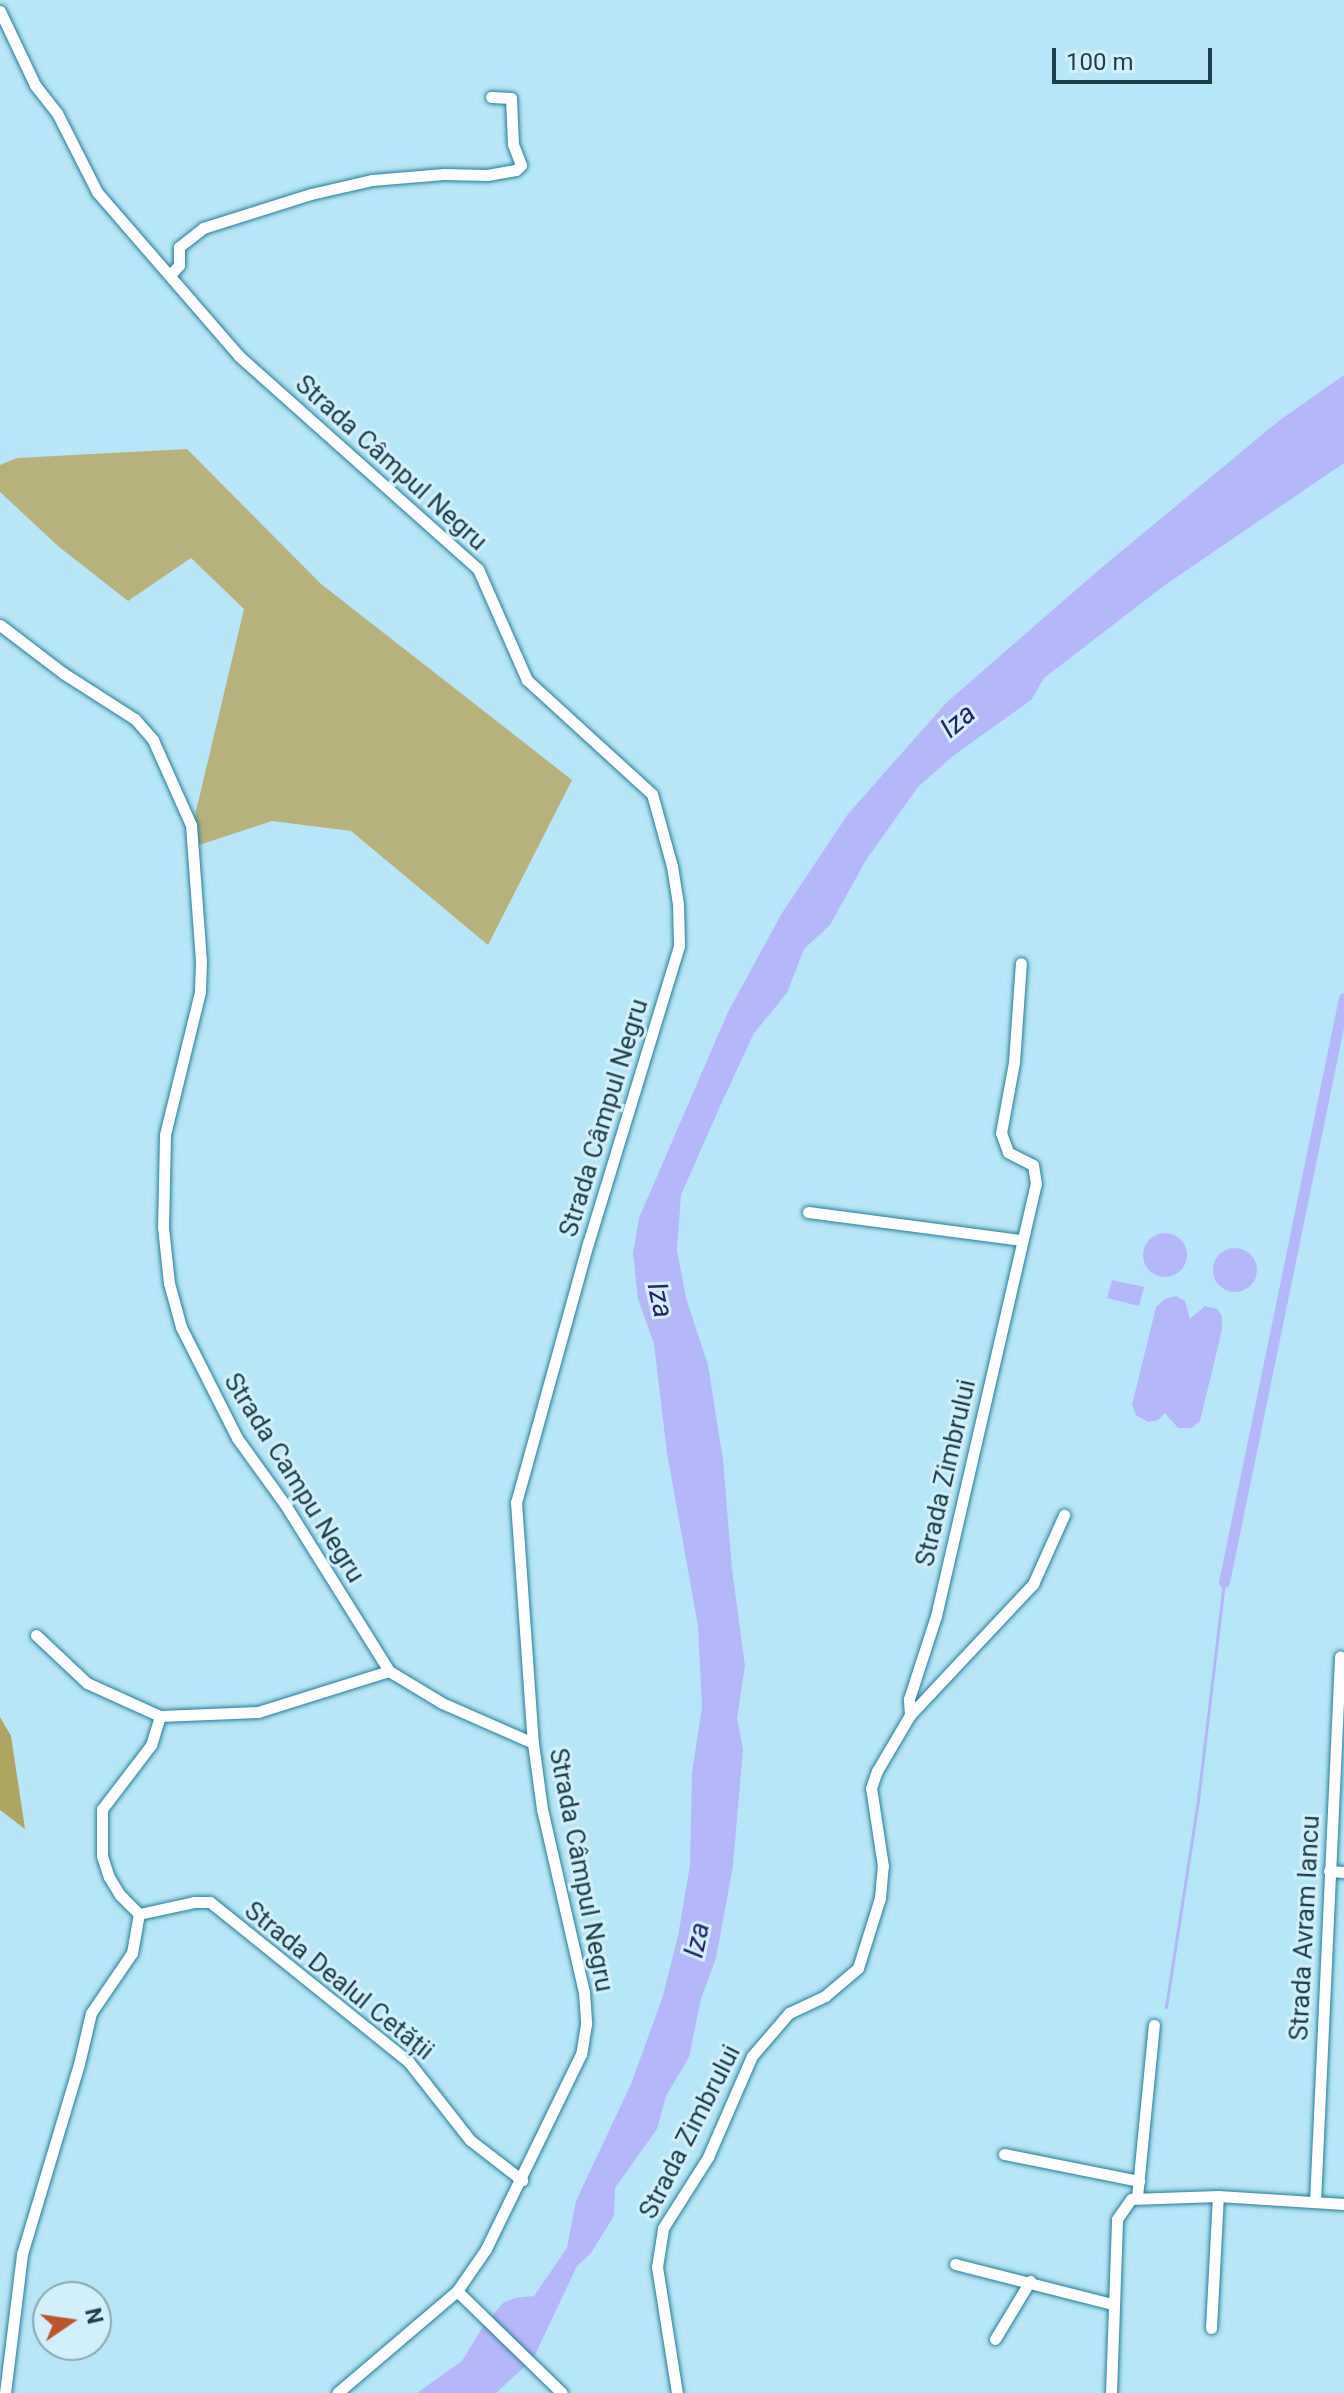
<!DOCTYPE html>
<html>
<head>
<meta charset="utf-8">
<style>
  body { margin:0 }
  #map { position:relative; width:1344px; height:2393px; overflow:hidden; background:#b6e6f7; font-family:Roboto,sans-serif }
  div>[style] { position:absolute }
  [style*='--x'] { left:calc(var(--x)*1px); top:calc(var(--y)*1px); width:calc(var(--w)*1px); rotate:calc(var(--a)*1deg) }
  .green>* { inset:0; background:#b7b17b }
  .forest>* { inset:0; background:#aea560 }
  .water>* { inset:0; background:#b5b8f8 }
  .round { border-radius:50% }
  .stream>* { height:3px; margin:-1.5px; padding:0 1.5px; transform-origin:1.5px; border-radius:1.5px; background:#b5b8f8 }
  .canal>* { height:11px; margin:-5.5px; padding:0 5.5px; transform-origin:5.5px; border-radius:5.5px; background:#b5b8f8 }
  .roads { filter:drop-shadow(0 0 2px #237d97) drop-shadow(0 0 2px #237d97) }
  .minor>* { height:11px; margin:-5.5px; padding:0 5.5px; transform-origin:5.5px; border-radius:5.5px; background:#fff }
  span { translate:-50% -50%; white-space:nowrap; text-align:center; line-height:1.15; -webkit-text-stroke:6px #d1f0fc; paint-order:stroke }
  .street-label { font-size:26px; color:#1c3f4b }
  .water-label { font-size:28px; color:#291f68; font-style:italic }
  .north { position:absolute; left:32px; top:2281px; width:80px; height:80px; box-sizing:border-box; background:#d1f0fc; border:2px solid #89a9b5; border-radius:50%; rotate:77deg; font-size:22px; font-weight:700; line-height:32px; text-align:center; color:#1c3f4b }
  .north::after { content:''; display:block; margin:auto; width:28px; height:36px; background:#bd572b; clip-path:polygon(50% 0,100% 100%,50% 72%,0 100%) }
  .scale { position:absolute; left:1052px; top:48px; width:160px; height:36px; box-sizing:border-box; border:4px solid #1c3f4b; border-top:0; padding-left:10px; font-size:24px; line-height:28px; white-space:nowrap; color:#1c3f4b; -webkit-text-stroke:6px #d1f0fc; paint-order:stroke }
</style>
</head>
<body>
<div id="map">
  <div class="green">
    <div style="clip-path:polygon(187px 449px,321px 584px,572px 780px,488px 945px,351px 831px,272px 821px,187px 849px,244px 609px,191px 558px,128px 601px,58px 546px,0 492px,0 465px,17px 458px)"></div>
  </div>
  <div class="forest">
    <div style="clip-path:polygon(0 1717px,11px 1736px,25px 1829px,0 1810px)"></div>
  </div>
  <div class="water">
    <div style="clip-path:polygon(1344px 375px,1344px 463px,1165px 585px,1044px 678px,1031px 700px,953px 756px,918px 787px,866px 860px,830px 925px,804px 949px,787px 993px,754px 1033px,721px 1104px,681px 1195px,677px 1250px,686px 1298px,708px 1365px,723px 1460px,732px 1569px,745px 1666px,737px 1718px,743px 1749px,733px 1866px,716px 1958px,701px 1999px,689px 2057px,666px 2096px,657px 2129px,615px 2188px,614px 2216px,591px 2253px,577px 2266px,533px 2359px,496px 2393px,417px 2393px,462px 2361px,484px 2325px,503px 2303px,515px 2298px,534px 2296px,567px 2248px,576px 2201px,631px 2084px,662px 1999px,678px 1936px,690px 1865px,692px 1773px,702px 1707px,698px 1626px,667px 1453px,654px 1344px,638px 1299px,633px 1253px,639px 1218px,728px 1012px,782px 913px,848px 814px,947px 702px,1100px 569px,1280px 420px)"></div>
    <div class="round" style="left:1143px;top:1233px;width:44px;height:44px"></div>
    <div class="round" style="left:1213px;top:1248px;width:44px;height:44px"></div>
    <div style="clip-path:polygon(1112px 1280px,1144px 1287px,1139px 1306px,1107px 1298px)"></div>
    <div style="clip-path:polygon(1176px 1296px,1185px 1301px,1190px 1319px,1205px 1306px,1217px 1309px,1222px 1316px,1222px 1330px,1200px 1421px,1192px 1428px,1178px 1428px,1165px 1413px,1158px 1420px,1148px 1422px,1136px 1415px,1132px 1405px,1156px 1307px,1165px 1299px)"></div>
  </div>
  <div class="stream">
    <div style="--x:1166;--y:2007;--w:209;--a:-81.2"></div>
    <div style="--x:1198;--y:1800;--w:220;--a:-83.2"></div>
  </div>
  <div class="canal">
    <div style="--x:1224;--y:1582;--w:596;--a:-78.39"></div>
  </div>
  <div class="roads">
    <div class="minor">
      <div style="--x:0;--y:11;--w:82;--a:64.7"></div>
      <div style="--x:35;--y:85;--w:36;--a:52"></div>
      <div style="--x:57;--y:113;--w:89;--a:63.1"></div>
      <div style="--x:97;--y:192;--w:217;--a:49.1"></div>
      <div style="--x:239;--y:356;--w:320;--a:41.7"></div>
      <div style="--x:478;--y:569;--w:121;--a:66.2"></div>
      <div style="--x:527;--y:680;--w:169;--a:42.4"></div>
      <div style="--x:652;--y:794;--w:75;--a:74.5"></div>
      <div style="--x:672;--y:866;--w:39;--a:81"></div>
      <div style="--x:678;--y:905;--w:41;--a:88.6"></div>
      <div style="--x:679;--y:946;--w:311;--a:107"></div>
      <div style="--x:588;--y:1243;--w:269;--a:105.5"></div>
      <div style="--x:516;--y:1502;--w:242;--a:86"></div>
      <div style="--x:533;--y:1743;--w:67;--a:82.2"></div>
      <div style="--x:542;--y:1809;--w:188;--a:77.1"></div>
      <div style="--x:584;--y:1992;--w:32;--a:86"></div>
      <div style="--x:586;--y:2024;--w:30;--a:99"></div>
      <div style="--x:581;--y:2054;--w:217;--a:116"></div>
      <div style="--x:486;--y:2249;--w:51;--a:124.6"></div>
      <div style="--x:457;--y:2291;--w:157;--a:139.6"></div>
      <div style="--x:171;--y:274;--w:12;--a:-48"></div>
      <div style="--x:179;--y:265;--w:18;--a:-90"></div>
      <div style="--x:179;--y:247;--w:31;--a:-38"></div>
      <div style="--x:203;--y:228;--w:113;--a:-17.5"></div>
      <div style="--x:311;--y:194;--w:63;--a:-12.9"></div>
      <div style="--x:372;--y:180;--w:72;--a:-4.8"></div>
      <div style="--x:444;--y:174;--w:43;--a:1.3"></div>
      <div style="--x:487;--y:175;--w:29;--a:-10"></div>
      <div style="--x:516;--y:170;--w:7;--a:-45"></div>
      <div style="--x:521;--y:165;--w:22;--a:-111"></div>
      <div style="--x:513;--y:144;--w:46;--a:-92.5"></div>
      <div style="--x:511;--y:98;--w:20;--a:-177"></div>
      <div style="--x:0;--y:625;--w:79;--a:37.3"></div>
      <div style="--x:63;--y:673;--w:85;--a:32.6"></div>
      <div style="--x:135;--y:719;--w:28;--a:49"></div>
      <div style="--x:153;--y:740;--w:93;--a:65.9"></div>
      <div style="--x:191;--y:825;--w:137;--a:85.8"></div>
      <div style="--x:201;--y:962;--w:30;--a:92"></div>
      <div style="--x:200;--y:992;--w:147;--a:103.8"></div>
      <div style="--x:165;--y:1135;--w:92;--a:91.2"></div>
      <div style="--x:163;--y:1227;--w:56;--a:83.9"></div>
      <div style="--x:169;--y:1283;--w:46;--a:74.7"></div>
      <div style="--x:181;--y:1327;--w:124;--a:63.2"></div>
      <div style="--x:237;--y:1438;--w:84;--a:54.2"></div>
      <div style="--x:286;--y:1506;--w:195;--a:58"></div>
      <div style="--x:808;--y:1212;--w:216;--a:7.5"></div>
      <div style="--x:36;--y:1635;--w:70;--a:43.3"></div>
      <div style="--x:87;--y:1683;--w:80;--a:24.3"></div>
      <div style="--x:160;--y:1716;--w:98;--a:-2.3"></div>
      <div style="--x:258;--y:1712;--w:137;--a:-17.4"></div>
      <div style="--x:389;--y:1671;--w:62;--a:31.1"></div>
      <div style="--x:442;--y:1703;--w:99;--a:23.7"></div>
      <div style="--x:910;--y:1715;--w:16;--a:-94"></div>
      <div style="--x:909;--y:1699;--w:87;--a:-72"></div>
      <div style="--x:936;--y:1616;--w:443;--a:-77"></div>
      <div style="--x:1036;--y:1184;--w:19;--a:-99"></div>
      <div style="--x:1033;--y:1165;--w:28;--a:-153"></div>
      <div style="--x:1008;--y:1152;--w:20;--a:-110"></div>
      <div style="--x:1001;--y:1133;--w:72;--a:-79.6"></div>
      <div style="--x:1014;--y:1062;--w:99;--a:-86"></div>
      <div style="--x:160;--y:1716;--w:30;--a:107"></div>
      <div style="--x:151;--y:1745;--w:81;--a:127.4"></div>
      <div style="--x:102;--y:1809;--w:47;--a:90"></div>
      <div style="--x:102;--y:1856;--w:22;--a:72"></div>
      <div style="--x:109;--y:1877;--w:21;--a:59"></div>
      <div style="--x:120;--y:1895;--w:27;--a:45"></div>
      <div style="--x:139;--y:1914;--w:56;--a:-12.3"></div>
      <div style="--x:194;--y:1902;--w:16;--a:0"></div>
      <div style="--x:210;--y:1902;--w:254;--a:38.8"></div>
      <div style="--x:408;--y:2061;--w:100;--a:51.9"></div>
      <div style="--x:470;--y:2140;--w:66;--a:37.6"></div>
      <div style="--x:1329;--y:1871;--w:15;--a:4"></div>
      <div style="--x:1004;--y:2154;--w:138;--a:11.3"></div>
      <div style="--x:1137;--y:2197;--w:173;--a:-84.4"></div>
      <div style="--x:1315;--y:2202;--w:546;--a:-87.37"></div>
      <div style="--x:955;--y:2264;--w:162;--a:14.3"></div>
      <div style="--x:457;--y:2291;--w:146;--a:44.2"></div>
      <div style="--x:1211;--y:2328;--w:132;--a:-87"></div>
      <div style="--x:995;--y:2339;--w:68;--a:-58.9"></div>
      <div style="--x:5;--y:2393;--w:140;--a:-83"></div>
      <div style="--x:22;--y:2254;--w:198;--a:-73.3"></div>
      <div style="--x:79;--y:2064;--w:52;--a:-76.8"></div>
      <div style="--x:91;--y:2013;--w:73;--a:-55.7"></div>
      <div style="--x:132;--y:1953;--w:40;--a:-80"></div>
      <div style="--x:677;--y:2393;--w:128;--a:-99"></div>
      <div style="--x:657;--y:2267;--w:39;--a:-81"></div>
      <div style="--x:663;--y:2228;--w:84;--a:-57.6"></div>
      <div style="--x:708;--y:2157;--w:110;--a:-66.5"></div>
      <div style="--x:752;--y:2056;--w:57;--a:-49.3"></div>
      <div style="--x:789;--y:2013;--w:40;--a:-25"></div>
      <div style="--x:825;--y:1996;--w:43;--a:-40.3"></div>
      <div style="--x:858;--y:1968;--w:73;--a:-72.6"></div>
      <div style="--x:880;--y:1898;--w:32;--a:-85"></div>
      <div style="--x:883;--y:1866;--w:79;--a:-98.7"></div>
      <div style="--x:871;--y:1788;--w:18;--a:-71"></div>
      <div style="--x:877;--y:1771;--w:65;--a:-59.5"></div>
      <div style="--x:910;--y:1715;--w:180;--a:-46.8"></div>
      <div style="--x:1033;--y:1584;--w:76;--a:-65.8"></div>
      <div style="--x:1111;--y:2393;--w:174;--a:-88"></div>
      <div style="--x:1117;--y:2219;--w:24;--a:-55"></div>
      <div style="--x:1131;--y:2199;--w:87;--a:-2"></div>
      <div style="--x:1218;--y:2196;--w:126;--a:3.6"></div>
    </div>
  </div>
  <div class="street-label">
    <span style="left:391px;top:463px;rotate:42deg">Strada Câmpul Negru</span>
    <span style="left:604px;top:1118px;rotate:-73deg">Strada Câmpul Negru</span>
    <span style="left:946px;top:1473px;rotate:-77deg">Strada Zimbrului</span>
    <span style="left:294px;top:1478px;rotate:58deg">Strada Campu Negru</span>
    <span style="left:581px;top:1870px;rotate:79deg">Strada Câmpul Negru</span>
    <span style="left:1305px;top:1928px;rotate:-87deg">Strada Avram Iancu</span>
    <span style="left:339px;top:1981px;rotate:39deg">Strada Dealul Cetății</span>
    <span style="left:690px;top:2132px;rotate:-63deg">Strada Zimbrului</span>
  </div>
  <div class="water-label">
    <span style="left:958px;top:721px;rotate:-40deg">Iza</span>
    <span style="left:660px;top:1300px;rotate:78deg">Iza</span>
    <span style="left:697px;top:1940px;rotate:-78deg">Iza</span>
  </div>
  <div class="north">N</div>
  <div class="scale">100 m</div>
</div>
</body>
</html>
